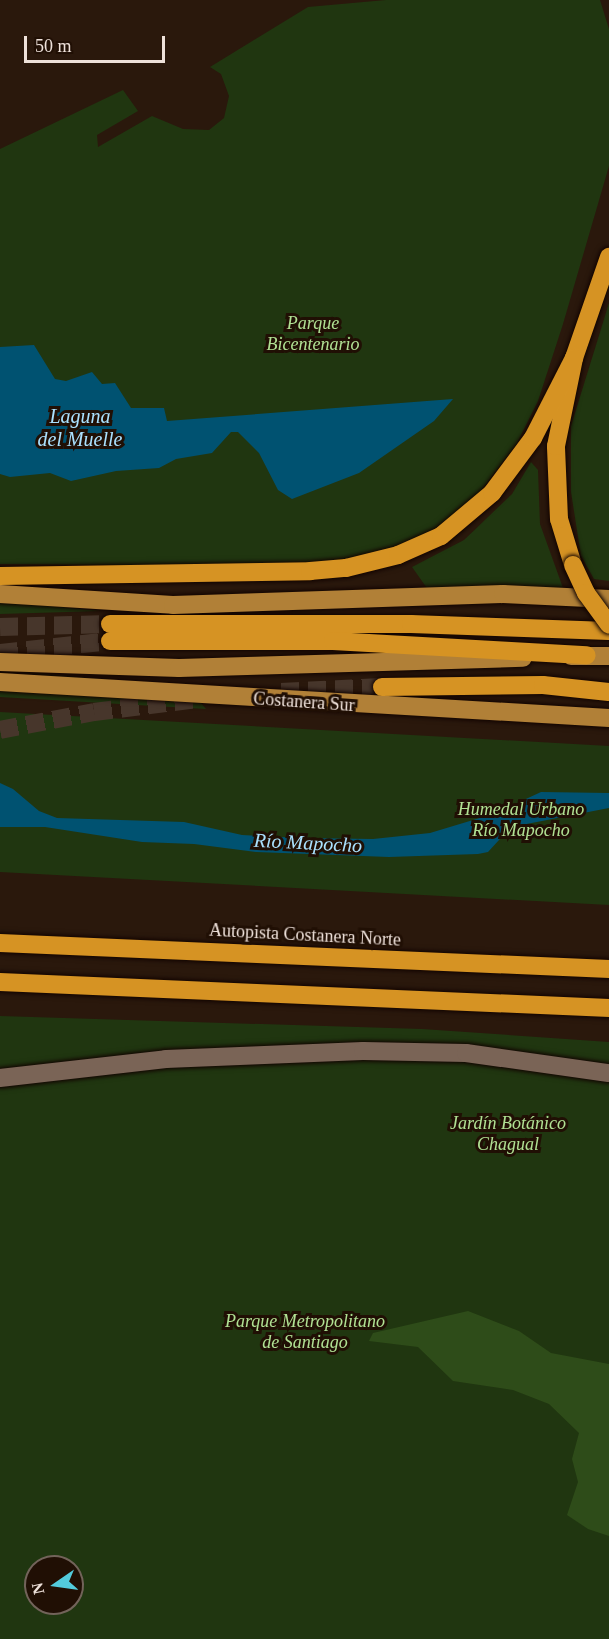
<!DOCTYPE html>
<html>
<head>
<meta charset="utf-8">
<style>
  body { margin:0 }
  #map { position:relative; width:609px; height:1639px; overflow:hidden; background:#2a180c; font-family:Georgia,serif }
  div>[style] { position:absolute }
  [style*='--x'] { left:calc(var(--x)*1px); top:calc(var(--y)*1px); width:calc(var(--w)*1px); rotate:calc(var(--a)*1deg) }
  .green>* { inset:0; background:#203610 }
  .forest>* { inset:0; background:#2e4c19 }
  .water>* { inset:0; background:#005271 }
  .highway-tunnel>* { height:18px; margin-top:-9px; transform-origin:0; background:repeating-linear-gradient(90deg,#47362b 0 18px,transparent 0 27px) }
  .roads { filter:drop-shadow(0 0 2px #120400) drop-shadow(0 0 2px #120400) }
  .minor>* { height:18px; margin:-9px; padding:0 9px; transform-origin:9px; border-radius:9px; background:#7a6456 }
  .major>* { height:18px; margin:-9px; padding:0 9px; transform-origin:9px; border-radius:9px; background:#b18037 }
  .highway>* { height:18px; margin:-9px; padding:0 9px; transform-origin:9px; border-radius:9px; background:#d69323 }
  .bridges { filter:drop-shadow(0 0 2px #120400) drop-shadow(0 0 2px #120400) }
  .highway-bridge>* { height:18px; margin:-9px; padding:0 9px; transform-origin:9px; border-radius:9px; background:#d69323 }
  span { translate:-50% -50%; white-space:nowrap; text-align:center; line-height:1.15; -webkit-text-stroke:6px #200f04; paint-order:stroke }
  .park-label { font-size:18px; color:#b0e193; font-style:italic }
  .street-label { font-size:18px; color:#eee1da }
  .water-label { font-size:20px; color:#aae1fe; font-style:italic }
  .north { position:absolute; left:24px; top:1555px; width:60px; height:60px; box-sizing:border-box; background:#200f04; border:2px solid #72635a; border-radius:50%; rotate:257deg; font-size:16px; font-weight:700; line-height:24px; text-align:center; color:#eee1da }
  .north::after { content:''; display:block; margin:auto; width:21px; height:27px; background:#53cbdc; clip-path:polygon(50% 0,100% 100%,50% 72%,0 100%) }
  .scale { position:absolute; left:24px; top:36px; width:141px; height:27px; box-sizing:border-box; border:3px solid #eee1da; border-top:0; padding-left:8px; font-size:18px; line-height:21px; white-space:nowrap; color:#eee1da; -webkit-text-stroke:4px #200f04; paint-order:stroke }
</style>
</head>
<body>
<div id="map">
  <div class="green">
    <div style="clip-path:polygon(386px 0,600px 0,609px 29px,609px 166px,563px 324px,538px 401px,516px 445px,469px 506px,449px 521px,405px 545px,344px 563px,255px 566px,0 564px,0 149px,123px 90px,138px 111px,97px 135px,98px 147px,152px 116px,183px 129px,209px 130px,224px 118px,229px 96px,221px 74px,210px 67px,308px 7px)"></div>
    <div style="clip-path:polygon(609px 303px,609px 581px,594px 579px,581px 556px,571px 492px,571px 426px)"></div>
    <div style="clip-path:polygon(531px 462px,538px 470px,540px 524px,563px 588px,429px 591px,412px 567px,464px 540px,512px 494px)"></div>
    <div style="clip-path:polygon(0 601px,101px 611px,0 614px)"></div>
    <div style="clip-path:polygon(0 669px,189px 688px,206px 709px,0 697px)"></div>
    <div style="clip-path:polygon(0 712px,609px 746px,609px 905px,0 872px)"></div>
    <div style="clip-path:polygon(evenodd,0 1016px,422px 1029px,609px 1042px,609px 1639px,0 1639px,0 1016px,36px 1567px,72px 1567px,72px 1603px,36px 1603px,36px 1567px)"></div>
  </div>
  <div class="forest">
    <div style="clip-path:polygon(468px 1311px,519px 1331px,551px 1353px,609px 1364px,609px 1536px,588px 1529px,567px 1515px,578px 1482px,572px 1459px,579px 1433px,549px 1404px,513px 1390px,453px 1381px,418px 1347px,369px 1341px,373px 1333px)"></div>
  </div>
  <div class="water">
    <div style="clip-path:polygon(34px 345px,55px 379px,66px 381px,92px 372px,102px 384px,115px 383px,131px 408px,164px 408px,167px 421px,453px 399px,434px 421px,359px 473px,292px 499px,278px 490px,259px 453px,238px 432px,231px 432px,212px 453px,176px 459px,159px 468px,116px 471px,71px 481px,50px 473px,10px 477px,0 474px,0 347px)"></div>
    <div style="clip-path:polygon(0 783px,13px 789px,39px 811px,57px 818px,184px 822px,242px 835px,300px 838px,373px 839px,430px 833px,493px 814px,541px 792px,609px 793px,609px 808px,511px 827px,488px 852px,478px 854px,389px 857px,256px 852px,194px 844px,142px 842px,45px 827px,0 827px)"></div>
  </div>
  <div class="highway-tunnel">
    <div style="--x:0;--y:627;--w:110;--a:-1.6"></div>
    <div style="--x:0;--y:653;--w:111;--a:-6.2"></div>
    <div style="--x:281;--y:692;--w:101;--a:-2.8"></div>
    <div style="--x:0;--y:730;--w:96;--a:-10.8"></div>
    <div style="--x:94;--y:712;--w:104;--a:-7.2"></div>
  </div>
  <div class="roads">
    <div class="minor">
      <div style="--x:0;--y:1078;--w:167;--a:-6.5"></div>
      <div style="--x:166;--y:1059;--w:197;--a:-2.3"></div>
      <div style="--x:363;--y:1051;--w:103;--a:1.1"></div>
      <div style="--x:466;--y:1053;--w:144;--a:8"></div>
    </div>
    <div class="major">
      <div style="--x:0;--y:594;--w:173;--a:3.6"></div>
      <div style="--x:173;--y:605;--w:330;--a:-1.9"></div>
      <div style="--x:503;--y:594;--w:106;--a:2.7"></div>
      <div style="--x:571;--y:656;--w:38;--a:0"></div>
      <div style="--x:0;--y:662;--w:179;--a:1.9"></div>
      <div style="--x:179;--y:668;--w:344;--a:-1.7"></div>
      <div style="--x:0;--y:682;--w:610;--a:3.38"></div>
    </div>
    <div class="highway">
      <div style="--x:573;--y:565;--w:48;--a:-106.9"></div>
      <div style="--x:559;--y:519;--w:73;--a:-92.4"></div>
      <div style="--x:556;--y:446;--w:90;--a:-78.4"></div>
      <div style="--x:574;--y:358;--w:107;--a:-70.9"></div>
      <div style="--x:0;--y:576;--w:310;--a:-0.9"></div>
      <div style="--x:310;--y:571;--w:36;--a:-5"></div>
      <div style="--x:346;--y:568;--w:54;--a:-14"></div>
      <div style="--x:398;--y:555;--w:47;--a:-23.8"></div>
      <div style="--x:441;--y:536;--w:67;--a:-40.1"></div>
      <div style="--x:492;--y:493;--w:69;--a:-53.3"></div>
      <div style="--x:533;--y:438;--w:90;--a:-62.9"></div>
      <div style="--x:110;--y:624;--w:301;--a:0"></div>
      <div style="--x:411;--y:624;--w:198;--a:2"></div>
      <div style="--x:110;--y:641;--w:223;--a:0"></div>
      <div style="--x:333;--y:641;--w:254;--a:3.2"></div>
      <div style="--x:382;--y:687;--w:161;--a:-0.7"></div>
      <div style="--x:543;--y:685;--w:66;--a:6.1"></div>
      <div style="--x:0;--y:943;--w:610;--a:2.44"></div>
      <div style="--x:0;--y:982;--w:610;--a:2.44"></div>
    </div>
  </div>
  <div class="bridges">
    <div class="highway-bridge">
      <div style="--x:573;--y:565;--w:31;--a:65"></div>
      <div style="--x:586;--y:593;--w:39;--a:54"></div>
    </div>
  </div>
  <div class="park-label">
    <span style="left:313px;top:334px">Parque<br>Bicentenario</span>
    <span style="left:521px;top:820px">Humedal Urbano<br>Río Mapocho</span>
    <span style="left:508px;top:1134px">Jardín Botánico<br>Chagual</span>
    <span style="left:305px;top:1332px">Parque Metropolitano<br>de Santiago</span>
  </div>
  <div class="street-label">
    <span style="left:304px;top:702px;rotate:4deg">Costanera Sur</span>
    <span style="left:305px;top:935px;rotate:3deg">Autopista Costanera Norte</span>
  </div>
  <div class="water-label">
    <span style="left:80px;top:428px">Laguna<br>del Muelle</span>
    <span style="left:308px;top:843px;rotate:3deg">Río Mapocho</span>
  </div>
  <div class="north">N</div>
  <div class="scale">50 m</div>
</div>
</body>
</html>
